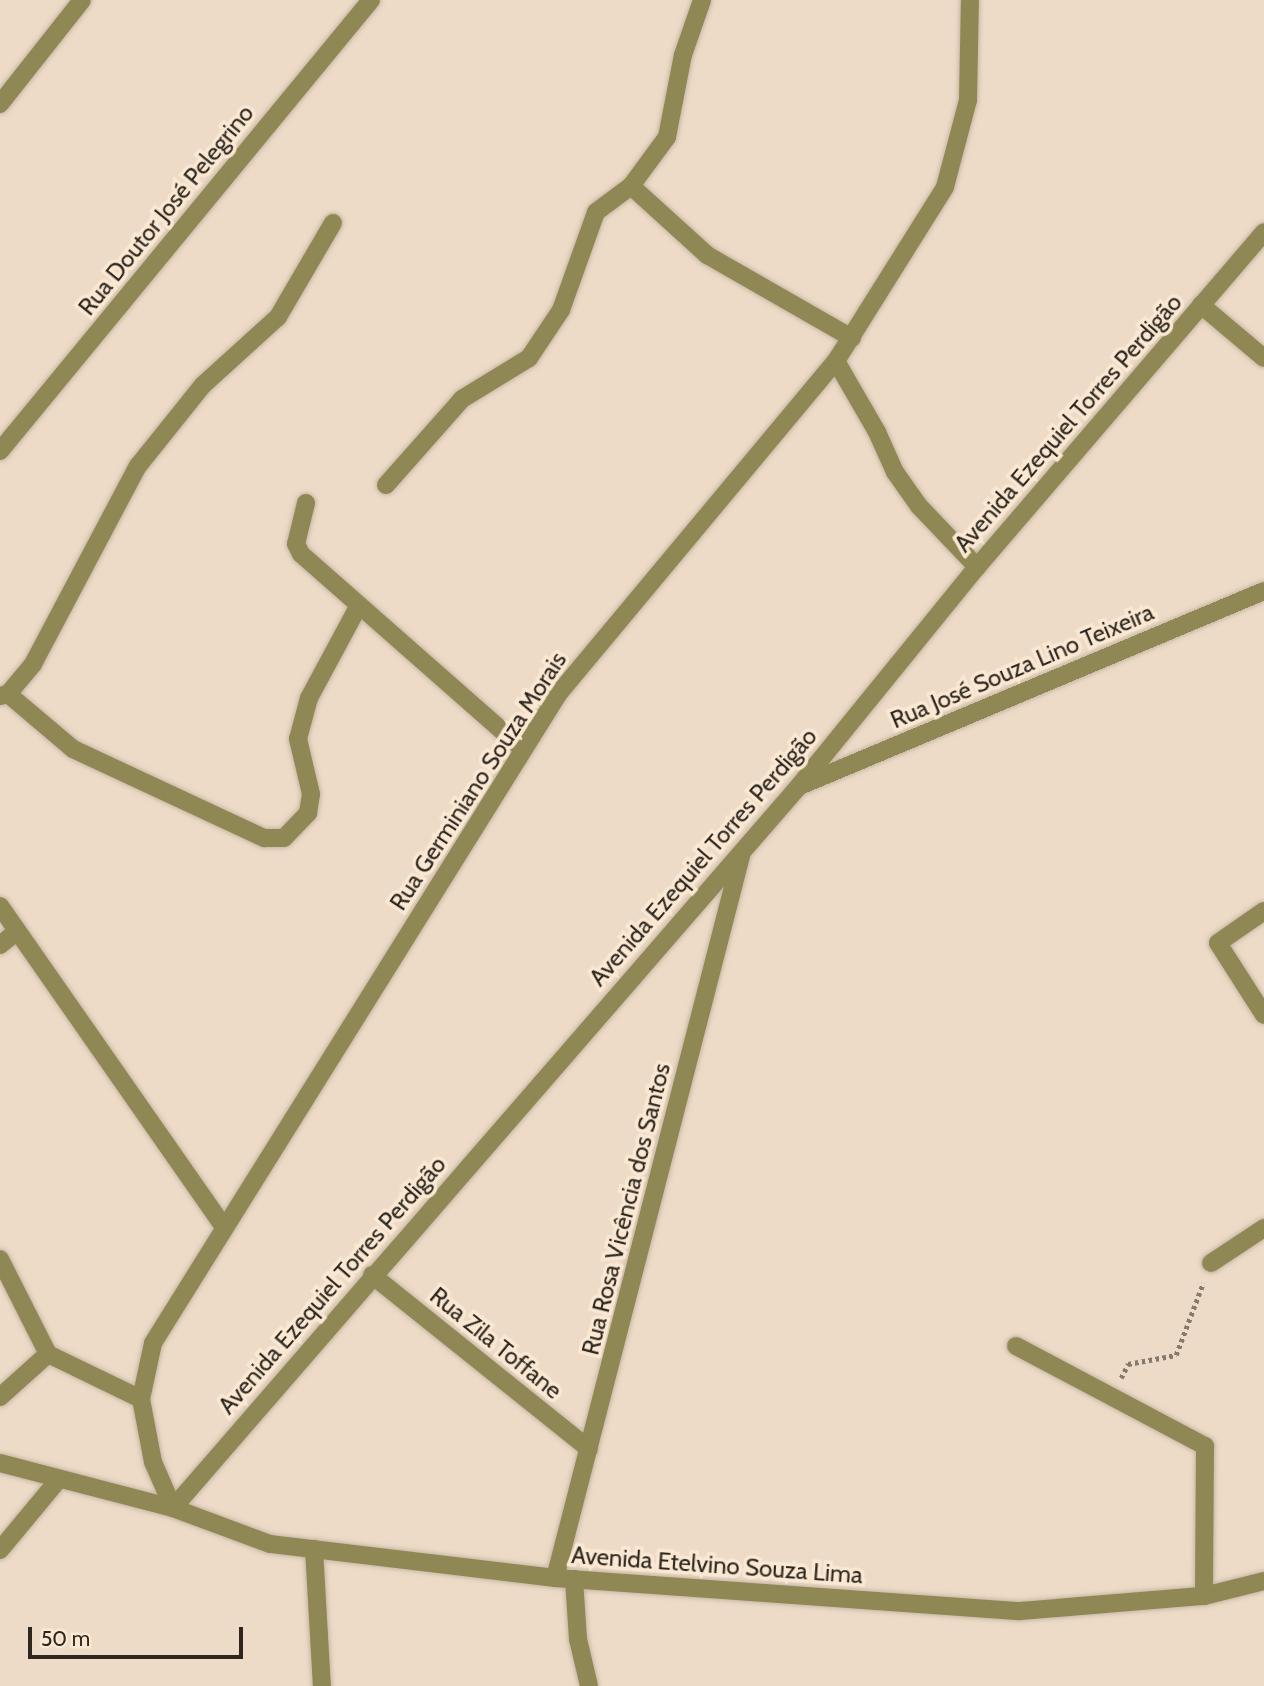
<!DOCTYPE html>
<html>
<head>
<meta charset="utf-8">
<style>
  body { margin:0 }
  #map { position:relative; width:1264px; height:1686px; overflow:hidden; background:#eddbc7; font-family:Cabin,sans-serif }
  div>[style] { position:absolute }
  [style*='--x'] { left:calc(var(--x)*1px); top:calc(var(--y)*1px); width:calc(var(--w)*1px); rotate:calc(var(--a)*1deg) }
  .path>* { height:4.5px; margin-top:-2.25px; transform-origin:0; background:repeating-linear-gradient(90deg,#857a6c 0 3.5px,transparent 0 7px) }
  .roads { filter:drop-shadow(0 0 2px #c7b7a5) drop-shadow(0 0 2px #c7b7a5) }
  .minor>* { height:18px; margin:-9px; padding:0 9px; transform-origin:9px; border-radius:9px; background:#8f8854 }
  span { translate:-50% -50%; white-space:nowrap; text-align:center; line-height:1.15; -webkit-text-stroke:7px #fae8d3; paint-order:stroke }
  .street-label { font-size:24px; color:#2d271f }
  .scale { position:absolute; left:28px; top:1627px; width:215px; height:32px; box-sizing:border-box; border:4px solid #2d271f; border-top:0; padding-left:9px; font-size:21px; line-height:24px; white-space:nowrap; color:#2d271f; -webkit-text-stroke:5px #fae8d3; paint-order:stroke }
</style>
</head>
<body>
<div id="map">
  <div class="path">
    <div style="--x:1121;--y:1378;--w:16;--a:-63"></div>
    <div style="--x:1128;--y:1364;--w:49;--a:-10.6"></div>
    <div style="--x:1176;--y:1355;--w:77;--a:-69.4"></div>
  </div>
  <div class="roads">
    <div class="minor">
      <div style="--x:0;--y:104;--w:132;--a:-51.7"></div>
      <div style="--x:631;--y:186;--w:103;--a:42.2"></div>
      <div style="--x:707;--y:255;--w:167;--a:29.8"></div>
      <div style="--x:1201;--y:305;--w:82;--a:40.1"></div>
      <div style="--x:836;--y:361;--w:82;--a:60"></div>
      <div style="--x:877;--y:432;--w:44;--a:65.8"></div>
      <div style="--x:895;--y:472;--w:42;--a:54.8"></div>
      <div style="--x:919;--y:506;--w:84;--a:46.4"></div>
      <div style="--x:0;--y:451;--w:584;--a:-50.56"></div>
      <div style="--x:386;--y:485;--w:115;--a:-48.5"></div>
      <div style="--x:462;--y:399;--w:79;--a:-31.5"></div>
      <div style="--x:529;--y:358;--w:58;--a:-56.3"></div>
      <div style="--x:561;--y:310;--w:104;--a:-70.3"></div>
      <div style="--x:596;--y:212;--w:44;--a:-36.6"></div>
      <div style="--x:631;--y:186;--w:61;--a:-53.7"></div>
      <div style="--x:667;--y:137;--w:84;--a:-79"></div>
      <div style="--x:683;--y:55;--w:58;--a:-70.9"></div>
      <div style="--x:306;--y:503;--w:42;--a:103.7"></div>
      <div style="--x:296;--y:544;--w:11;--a:63"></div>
      <div style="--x:301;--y:554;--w:295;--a:41.3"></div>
      <div style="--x:8;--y:694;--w:85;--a:40.2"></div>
      <div style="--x:73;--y:749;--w:211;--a:25"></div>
      <div style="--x:264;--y:838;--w:20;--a:0"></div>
      <div style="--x:284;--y:838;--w:35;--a:-46"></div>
      <div style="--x:308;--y:813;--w:19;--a:-81"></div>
      <div style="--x:311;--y:794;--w:57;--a:-103.3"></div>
      <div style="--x:298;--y:739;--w:42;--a:-75"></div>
      <div style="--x:309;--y:698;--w:103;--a:-61.7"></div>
      <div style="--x:0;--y:696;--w:8;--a:-14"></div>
      <div style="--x:8;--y:694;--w:39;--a:-50"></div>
      <div style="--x:33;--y:664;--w:224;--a:-62.1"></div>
      <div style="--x:138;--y:466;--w:104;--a:-51.3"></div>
      <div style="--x:203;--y:385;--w:101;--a:-42.2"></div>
      <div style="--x:278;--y:317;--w:109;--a:-59.7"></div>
      <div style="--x:802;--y:785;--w:501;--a:-22.78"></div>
      <div style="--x:0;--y:906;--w:390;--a:55.1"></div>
      <div style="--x:1264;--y:911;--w:56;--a:145.2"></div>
      <div style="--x:1218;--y:943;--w:85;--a:57.4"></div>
      <div style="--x:0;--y:945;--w:22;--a:-39"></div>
      <div style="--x:0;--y:1259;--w:106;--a:63.2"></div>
      <div style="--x:48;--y:1354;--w:103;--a:25.8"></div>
      <div style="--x:1211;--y:1263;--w:64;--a:-33.4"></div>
      <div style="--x:372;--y:1275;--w:278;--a:38.7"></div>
      <div style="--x:1016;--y:1346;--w:214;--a:27.9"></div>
      <div style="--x:1205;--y:1446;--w:150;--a:90.4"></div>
      <div style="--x:0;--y:1397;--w:64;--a:-41.9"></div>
      <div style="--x:0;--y:1463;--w:179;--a:14.6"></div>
      <div style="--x:173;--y:1508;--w:103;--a:20.4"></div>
      <div style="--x:270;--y:1544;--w:287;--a:6.8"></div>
      <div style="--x:555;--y:1578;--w:466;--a:4.1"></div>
      <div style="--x:1020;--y:1611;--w:185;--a:-4.7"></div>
      <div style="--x:1204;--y:1596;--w:62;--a:-14"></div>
      <div style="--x:173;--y:1508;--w:50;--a:-113.5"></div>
      <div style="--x:153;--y:1462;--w:64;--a:-100.8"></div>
      <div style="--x:141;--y:1399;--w:57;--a:-77.9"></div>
      <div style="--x:153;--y:1343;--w:766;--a:-58.01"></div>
      <div style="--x:559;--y:693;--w:432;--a:-50.2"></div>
      <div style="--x:836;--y:361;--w:205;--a:-57.9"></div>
      <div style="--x:945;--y:187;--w:90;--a:-75.2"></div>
      <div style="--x:968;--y:100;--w:100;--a:-88.9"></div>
      <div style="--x:173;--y:1508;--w:956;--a:-49.07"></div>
      <div style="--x:799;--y:786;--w:282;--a:-50.9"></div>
      <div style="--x:977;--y:567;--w:441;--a:-49.4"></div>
      <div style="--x:314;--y:1549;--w:137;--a:86.7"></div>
      <div style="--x:0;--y:1550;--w:92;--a:-50.3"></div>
      <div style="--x:555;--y:1578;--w:746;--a:-75.55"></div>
      <div style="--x:574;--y:1579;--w:60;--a:86.2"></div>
      <div style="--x:578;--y:1639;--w:48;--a:76.8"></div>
    </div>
  </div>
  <div class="street-label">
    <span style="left:166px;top:210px;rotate:-51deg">Rua Doutor José Pelegrino</span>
    <span style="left:1068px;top:423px;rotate:-49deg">Avenida Ezequiel Torres Perdigão</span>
    <span style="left:1022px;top:666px;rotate:-23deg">Rua José Souza Lino Teixeira</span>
    <span style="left:478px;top:781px;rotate:-57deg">Rua Germiniano Souza Morais</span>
    <span style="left:703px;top:857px;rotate:-49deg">Avenida Ezequiel Torres Perdigão</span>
    <span style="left:626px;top:1209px;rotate:-76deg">Rua Rosa Vicência dos Santos</span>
    <span style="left:332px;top:1285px;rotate:-49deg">Avenida Ezequiel Torres Perdigão</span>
    <span style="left:496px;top:1343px;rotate:39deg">Rua Zila Toffane</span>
    <span style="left:717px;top:1565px;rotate:4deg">Avenida Etelvino Souza Lima</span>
  </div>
  <div class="scale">50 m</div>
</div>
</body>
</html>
